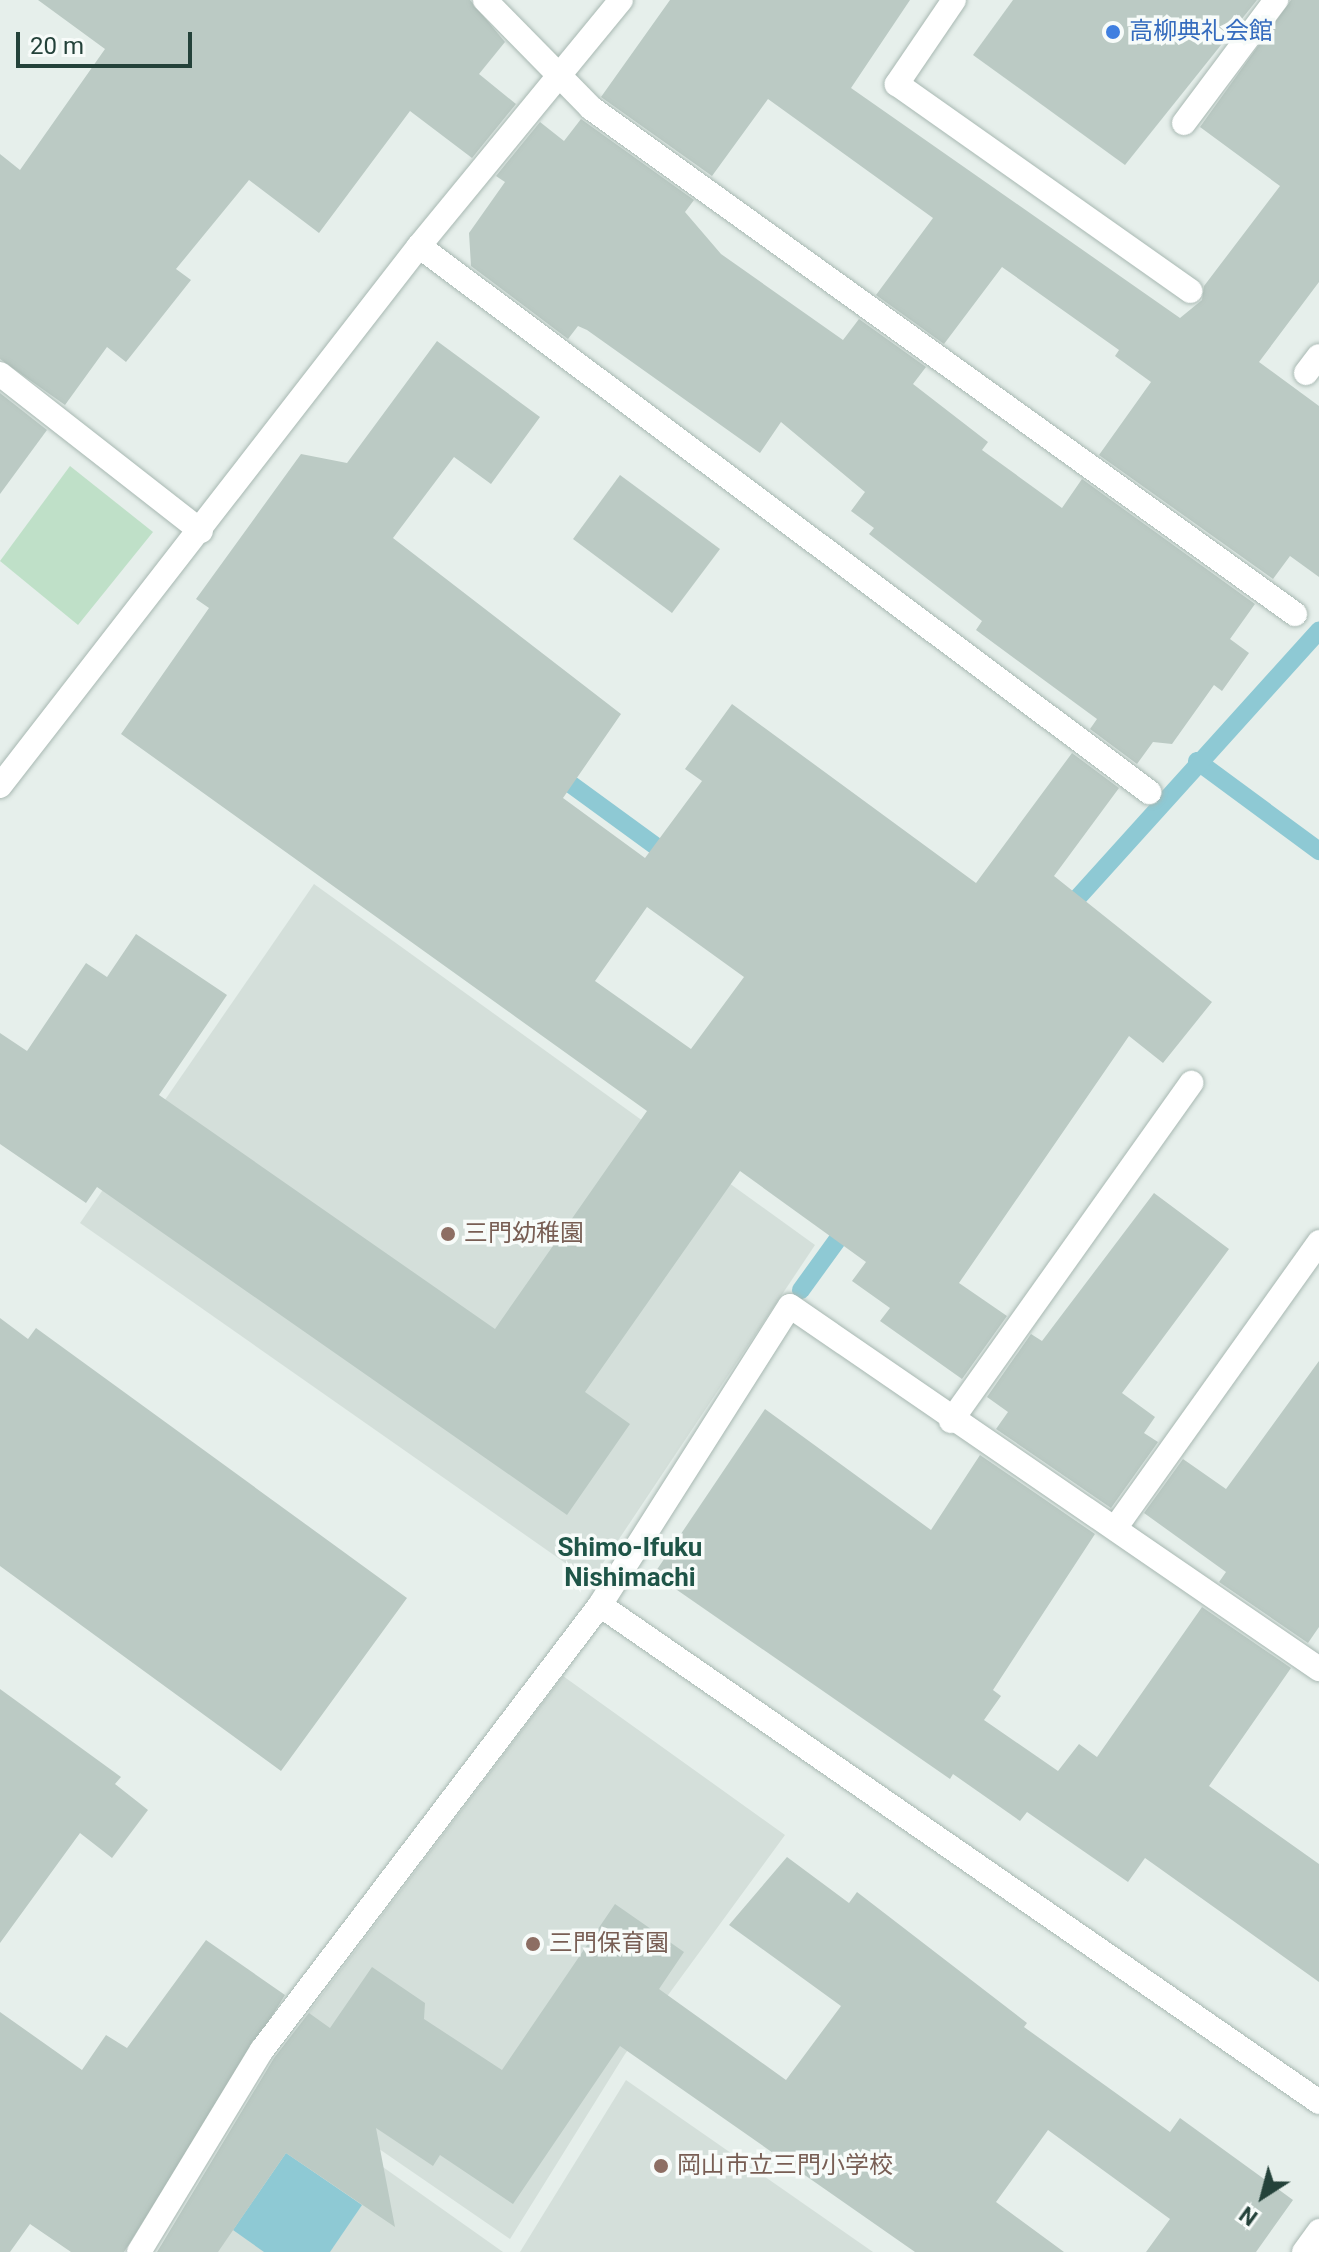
<!DOCTYPE html>
<html>
<head>
<meta charset="utf-8">
<style>
  body { margin:0 }
  #map { position:relative; width:1319px; height:2252px; overflow:hidden; background:#e6efeb; font-family:Roboto,"Noto Sans JP",sans-serif }
  div>[style] { position:absolute }
  [style*='--x'] { left:calc(var(--x)*1px); top:calc(var(--y)*1px); width:calc(var(--w)*1px); rotate:calc(var(--a)*1deg) }
  .built>* { inset:0; background:#d4dfda }
  .green>* { inset:0; background:#bfe0c8 }
  .water>* { inset:0; background:#8ec9d4 }
  .stream>* { height:18px; margin:-9px; padding:0 9px; transform-origin:9px; border-radius:9px; background:#8ec9d4 }
  .building>* { inset:0; background:#bbcac4 }
  .roads { filter:drop-shadow(0 0 2px #a8b8b2) drop-shadow(0 0 2px #a8b8b2) }
  .street>* { height:24px; margin:-12px; padding:0 12px; transform-origin:12px; border-radius:12px; background:#fff }
  .secondary>* { height:24px; margin:-12px; padding:0 12px; transform-origin:12px; border-radius:12px; background:#fff }
  .dots>* { width:22px; height:22px; translate:-50% -50%; box-sizing:border-box; border:4px solid #f7fbf9; border-radius:50% }
  span { translate:-50% -50%; white-space:nowrap; text-align:center; line-height:1.15; -webkit-text-stroke:7px #f7fbf9; paint-order:stroke }
  .shop-label { font-size:24px; color:#366cbe }
  .left { translate:0 -50%; text-align:left }
  .education-label { font-size:24px; color:#785e54 }
  .neighbourhood-label { font-size:26px; color:#1f5548; font-weight:700 }
  .north { position:absolute; left:1223px; top:2156px; width:80px; height:80px; -webkit-text-stroke:6px #f7fbf9; paint-order:stroke; rotate:216deg; font-size:22px; font-weight:700; line-height:32px; text-align:center; color:#24423a }
  .north::after { content:''; display:block; margin:auto; width:28px; height:36px; background:#24423a; clip-path:polygon(50% 0,100% 100%,50% 72%,0 100%) }
  .scale { position:absolute; left:16px; top:32px; width:176px; height:36px; box-sizing:border-box; border:4px solid #24423a; border-top:0; padding-left:10px; font-size:24px; line-height:28px; white-space:nowrap; color:#24423a; -webkit-text-stroke:6px #f7fbf9; paint-order:stroke }
</style>
</head>
<body>
<div id="map">
  <div class="built">
    <div style="clip-path:polygon(314px 884px,815px 1245px,591px 1581px,80px 1223px)"></div>
    <div style="clip-path:polygon(563px 1676px,785px 1835px,625px 2054px,510px 2239px,292px 2089px,279px 2072px,278px 2053px)"></div>
    <div style="clip-path:polygon(626px 2080px,873px 2252px,520px 2252px)"></div>
    <div style="clip-path:polygon(267px 2085px,503px 2252px,161px 2252px)"></div>
  </div>
  <div class="green">
    <div style="clip-path:polygon(70px 466px,153px 532px,78px 625px,0 561px)"></div>
  </div>
  <div class="water">
    <div style="clip-path:polygon(286px 2153px,362px 2205px,330px 2252px,264px 2252px,233px 2230px)"></div>
  </div>
  <div class="stream">
    <div style="--x:1197;--y:761;--w:152;--a:36.4"></div>
    <div style="--x:554;--y:772;--w:146;--a:36.1"></div>
    <div style="--x:1063;--y:914;--w:382;--a:-47.9"></div>
    <div style="--x:801;--y:1290;--w:85;--a:-54.1"></div>
  </div>
  <div class="building">
    <div style="clip-path:polygon(38px 0,470px 0,505px 42px,479px 74px,516px 104px,472px 158px,410px 111px,319px 233px,249px 180px,176px 269px,191px 280px,126px 362px,107px 347px,65px 405px,0 359px,0 154px,20px 170px,105px 49px)"></div>
    <div style="clip-path:polygon(670px 0,910px 0,851px 88px,1180px 318px,1202px 300px,1204px 286px,1280px 186px,1200px 127px,1291px 0,1319px 0,1319px 282px,1259px 362px,1319px 406px,1319px 577px,1290px 556px,1273px 579px,1099px 455px,1151px 382px,1115px 356px,1119px 350px,1002px 267px,944px 344px,876px 295px,933px 218px,768px 99px,712px 176px,601px 97px)"></div>
    <div style="clip-path:polygon(1013px 0,1257px 0,1125px 165px,973px 55px)"></div>
    <div style="clip-path:polygon(581px 119px,694px 200px,685px 212px,721px 254px,843px 340px,859px 319px,926px 367px,913px 384px,988px 442px,982px 450px,1062px 508px,1082px 479px,1255px 604px,1230px 639px,1249px 653px,1222px 691px,1214px 685px,1172px 744px,1153px 742px,1137px 764px,1090px 729px,1097px 719px,976px 630px,982px 621px,869px 534px,874px 528px,851px 511px,865px 492px,781px 422px,760px 453px,587px 330px,578px 326px,568px 339px,471px 266px,469px 233px,505px 182px,496px 176px,540px 122px,564px 141px)"></div>
    <div style="clip-path:polygon(evenodd,437px 341px,540px 417px,491px 484px,454px 457px,393px 538px,621px 714px,563px 798px,645px 858px,702px 781px,685px 769px,732px 704px,976px 883px,1072px 753px,1119px 788px,1054px 876px,1212px 1002px,1163px 1063px,1129px 1036px,959px 1283px,1007px 1316px,962px 1379px,880px 1321px,890px 1308px,852px 1281px,866px 1262px,740px 1171px,585px 1392px,630px 1424px,567px 1515px,97px 1187px,86px 1203px,0 1144px,0 1033px,27px 1051px,86px 963px,107px 977px,136px 934px,227px 995px,159px 1095px,495px 1329px,647px 1111px,121px 734px,209px 608px,196px 599px,301px 454px,347px 463px,437px 341px,647px 907px,744px 977px,691px 1049px,595px 981px,647px 907px)"></div>
    <div style="clip-path:polygon(0 393px,47px 430px,0 494px)"></div>
    <div style="clip-path:polygon(620px 475px,720px 549px,672px 613px,573px 539px)"></div>
    <div style="clip-path:polygon(1154px 1193px,1229px 1249px,1122px 1393px,1155px 1417px,1144px 1433px,1158px 1442px,1111px 1508px,996px 1429px,1008px 1412px,987px 1397px,1031px 1334px,1042px 1341px)"></div>
    <div style="clip-path:polygon(0 1318px,28px 1339px,36px 1328px,407px 1598px,281px 1771px,0 1566px)"></div>
    <div style="clip-path:polygon(1319px 1361px,1319px 1627px,1308px 1643px,1219px 1582px,1226px 1572px,1144px 1513px,1183px 1459px,1226px 1489px)"></div>
    <div style="clip-path:polygon(765px 1409px,931px 1530px,980px 1455px,1095px 1534px,993px 1690px,1001px 1696px,984px 1720px,1058px 1771px,1079px 1744px,1097px 1757px,1202px 1607px,1291px 1668px,1209px 1786px,1319px 1864px,1319px 1982px,1145px 1858px,1128px 1882px,1027px 1812px,1020px 1821px,953px 1774px,950px 1779px,654px 1574px)"></div>
    <div style="clip-path:polygon(0 1689px,121px 1777px,115px 1784px,148px 1810px,112px 1858px,80px 1833px,0 1943px)"></div>
    <div style="clip-path:polygon(787px 1857px,849px 1903px,857px 1892px,1027px 2023px,1024px 2027px,1170px 2132px,1180px 2118px,1293px 2200px,1256px 2252px,1146px 2252px,1170px 2219px,1048px 2130px,996px 2202px,1064px 2252px,915px 2252px,620px 2046px,513px 2204px,440px 2155px,433px 2166px,376px 2128px,395px 2227px,286px 2153px,218px 2252px,157px 2252px,274px 2058px,309px 2013px,330px 2028px,372px 1967px,425px 2003px,424px 2019px,502px 2070px,615px 1904px,684px 1952px,659px 1989px,786px 2080px,841px 2006px,729px 1925px)"></div>
    <div style="clip-path:polygon(206px 1940px,285px 1995px,124px 2252px,71px 2252px,30px 2224px,10px 2252px,0 2252px,0 2012px,82px 2070px,106px 2035px,127px 2048px)"></div>
  </div>
  <div class="roads">
    <div class="street">
      <div style="--x:485;--y:0;--w:151;--a:45.5"></div>
      <div style="--x:591;--y:108;--w:867;--a:35.71"></div>
      <div style="--x:954;--y:0;--w:102;--a:124.2"></div>
      <div style="--x:897;--y:84;--w:359;--a:35.2"></div>
      <div style="--x:1184;--y:123;--w:154;--a:-53.2"></div>
      <div style="--x:419;--y:246;--w:912;--a:36.79"></div>
      <div style="--x:1306;--y:373;--w:21;--a:-53"></div>
      <div style="--x:0;--y:374;--w:255;--a:38"></div>
      <div style="--x:0;--y:786;--w:683;--a:-52.19"></div>
      <div style="--x:419;--y:246;--w:318;--a:-50.6"></div>
      <div style="--x:951;--y:1421;--w:415;--a:-54.6"></div>
      <div style="--x:1116;--y:1527;--w:350;--a:-54.5"></div>
      <div style="--x:600;--y:1605;--w:874;--a:34.65"></div>
      <div style="--x:139;--y:2252;--w:237;--a:-58.7"></div>
      <div style="--x:262;--y:2050;--w:559;--a:-52.78"></div>
      <div style="--x:600;--y:1605;--w:354;--a:-57.6"></div>
      <div style="--x:790;--y:1306;--w:642;--a:34.46"></div>
    </div>
    <div class="secondary">
      <div style="--x:1304;--y:2252;--w:26;--a:-54"></div>
    </div>
  </div>
  <div class="dots">
    <div style="left:1113px;top:32px;background:#3f7fe0"></div>
    <div style="left:448px;top:1234px;background:#8d6e63"></div>
    <div style="left:533px;top:1944px;background:#8d6e63"></div>
    <div style="left:661px;top:2166px;background:#8d6e63"></div>
  </div>
  <div class="shop-label">
    <span class="left" style="left:1129px;top:32px">高柳典礼会館</span>
  </div>
  <div class="education-label">
    <span class="left" style="left:464px;top:1234px">三門幼稚園</span>
    <span class="left" style="left:549px;top:1944px">三門保育園</span>
    <span class="left" style="left:677px;top:2166px">岡山市立三門小学校</span>
  </div>
  <div class="neighbourhood-label">
    <span style="left:630px;top:1563px">Shimo-Ifuku<br>Nishimachi</span>
  </div>
  <div class="north">N</div>
  <div class="scale">20 m</div>
</div>
</body>
</html>
